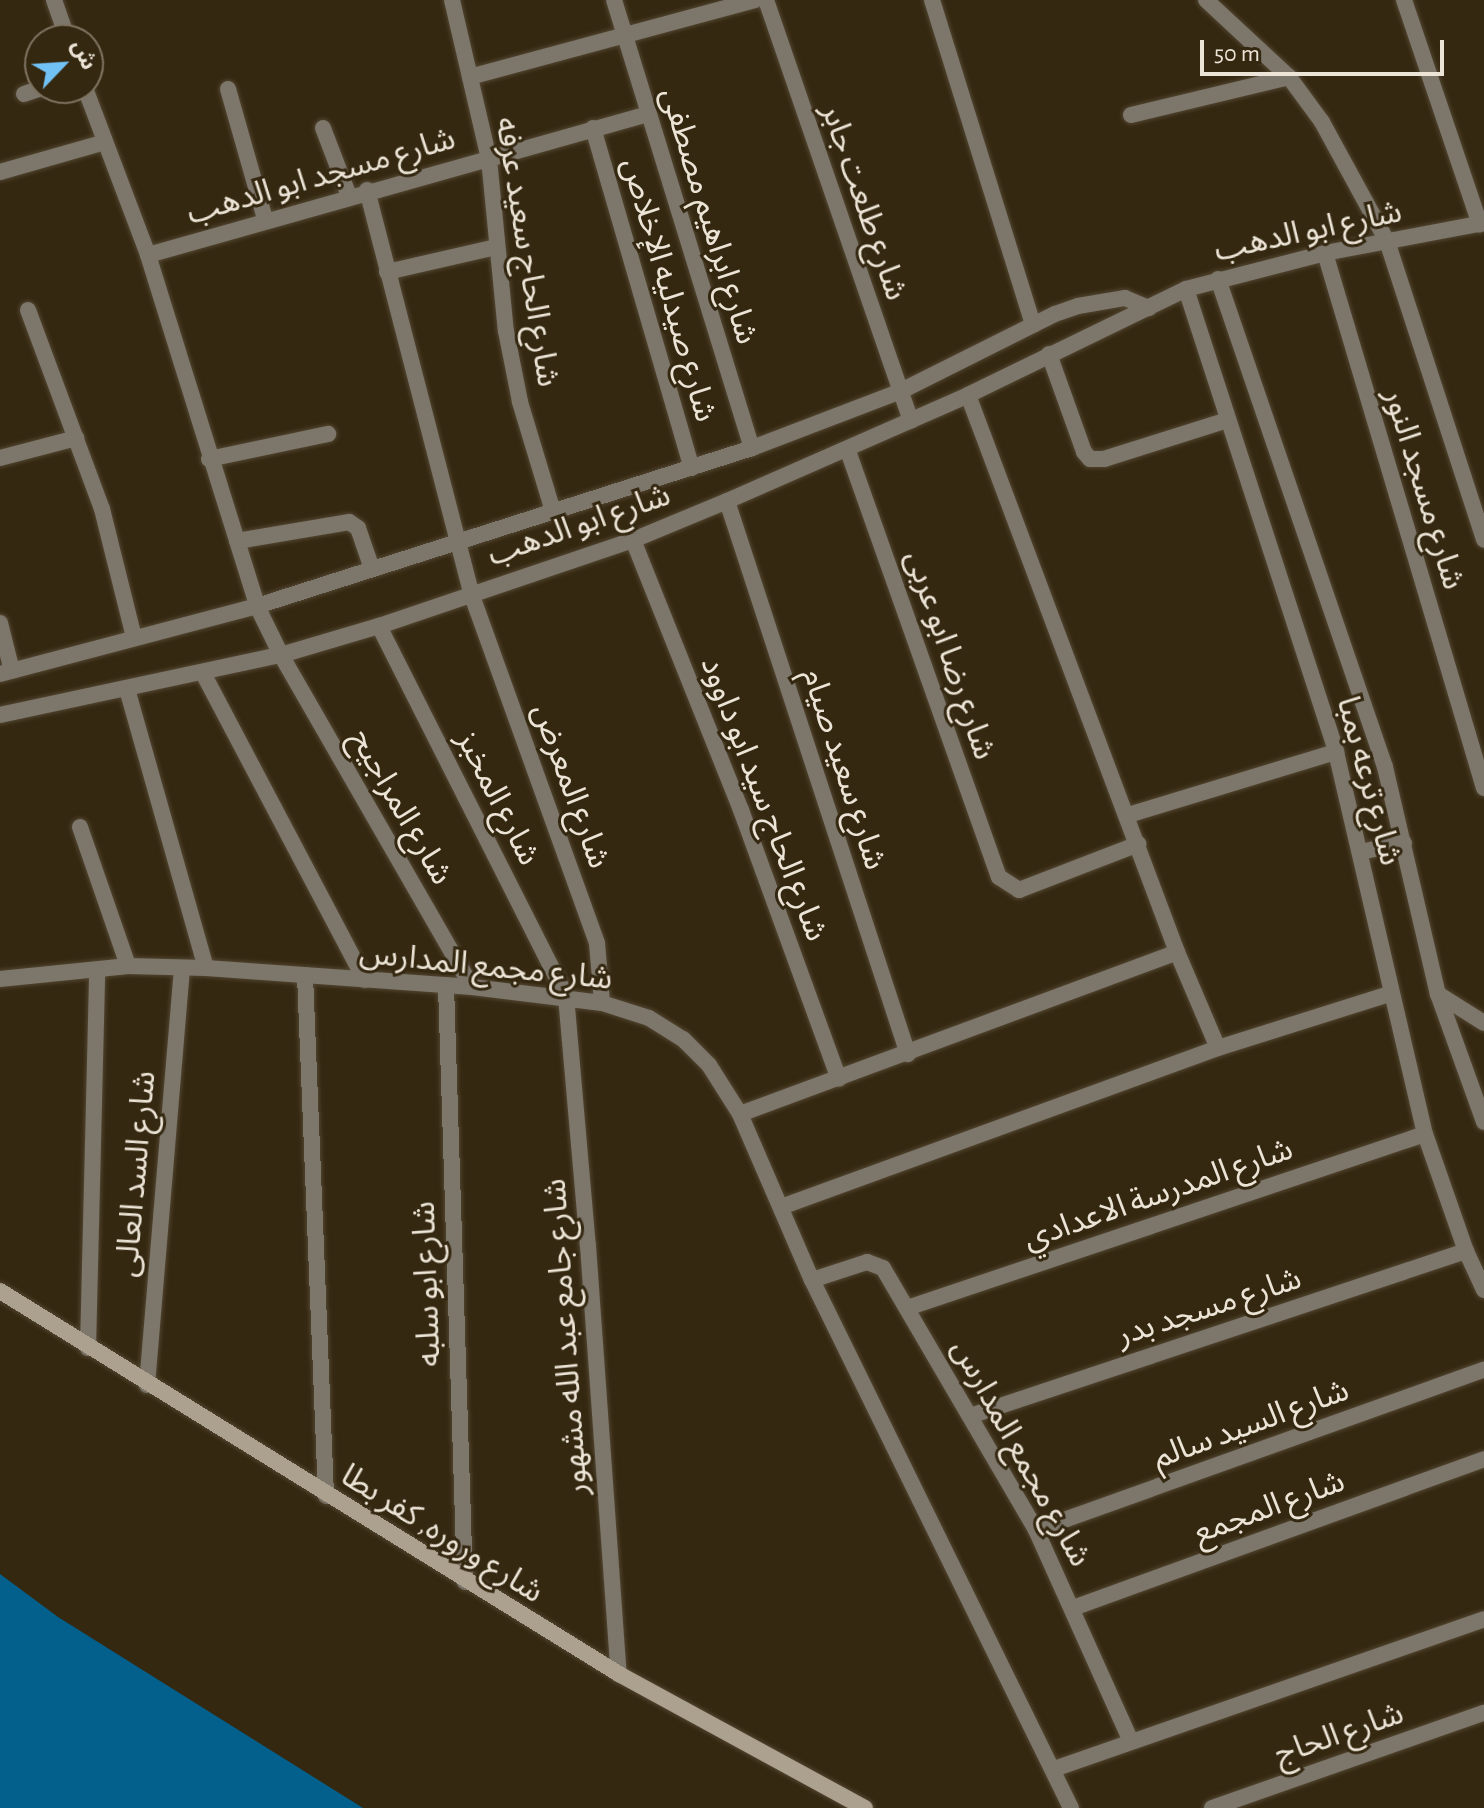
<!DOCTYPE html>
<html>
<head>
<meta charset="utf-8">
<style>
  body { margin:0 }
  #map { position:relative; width:1484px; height:1808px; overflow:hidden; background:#352811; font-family:"Alegreya Sans","Noto Sans Arabic",sans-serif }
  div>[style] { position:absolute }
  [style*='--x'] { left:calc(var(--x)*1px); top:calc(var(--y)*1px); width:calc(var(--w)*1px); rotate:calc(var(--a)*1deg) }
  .water>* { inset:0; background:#035f8c }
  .roads { filter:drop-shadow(0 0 2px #524631) drop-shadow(0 0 2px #524631) }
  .street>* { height:16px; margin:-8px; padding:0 8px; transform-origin:8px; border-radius:8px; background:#7d766b }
  .secondary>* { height:16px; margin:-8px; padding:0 8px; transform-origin:8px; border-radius:8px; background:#aca18f }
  span { translate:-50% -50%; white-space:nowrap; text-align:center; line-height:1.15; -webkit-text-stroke:6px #352811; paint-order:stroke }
  .street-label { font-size:32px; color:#ece4d6 }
  .north { position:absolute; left:24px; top:24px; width:80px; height:80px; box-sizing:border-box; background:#352811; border:2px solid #7e7360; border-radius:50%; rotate:65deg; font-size:22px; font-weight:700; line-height:32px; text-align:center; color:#ece4d6 }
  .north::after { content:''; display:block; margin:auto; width:28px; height:36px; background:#72c1f5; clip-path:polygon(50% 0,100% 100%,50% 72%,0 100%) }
  .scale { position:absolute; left:1200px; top:40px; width:244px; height:36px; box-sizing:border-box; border:4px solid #ece4d6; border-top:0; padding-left:10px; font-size:24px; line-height:28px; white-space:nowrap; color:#ece4d6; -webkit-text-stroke:6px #352811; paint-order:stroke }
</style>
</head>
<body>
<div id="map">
  <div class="water">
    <div style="clip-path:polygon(0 1574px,58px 1617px,363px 1808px,0 1808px)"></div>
  </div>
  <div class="roads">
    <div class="street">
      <div style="--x:54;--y:0;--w:42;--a:70.7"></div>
      <div style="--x:452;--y:0;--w:163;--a:76.9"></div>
      <div style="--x:489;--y:159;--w:173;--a:84.4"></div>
      <div style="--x:506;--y:331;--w:72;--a:78.8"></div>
      <div style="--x:520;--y:402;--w:114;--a:73.2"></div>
      <div style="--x:614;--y:0;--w:469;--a:72.9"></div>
      <div style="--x:766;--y:0;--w:445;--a:71"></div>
      <div style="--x:932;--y:0;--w:340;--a:72.7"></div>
      <div style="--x:1206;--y:0;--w:113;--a:42.9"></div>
      <div style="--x:1289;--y:77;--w:56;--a:53.7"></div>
      <div style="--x:1322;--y:122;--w:136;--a:61.4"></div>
      <div style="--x:1387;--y:241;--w:314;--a:72"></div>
      <div style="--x:1404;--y:0;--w:237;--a:71.3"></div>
      <div style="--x:470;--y:77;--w:295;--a:-15.1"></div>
      <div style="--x:85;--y:88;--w:178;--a:69.3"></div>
      <div style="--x:148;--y:255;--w:368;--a:72.7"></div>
      <div style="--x:257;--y:606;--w:55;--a:63.9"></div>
      <div style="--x:281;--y:655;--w:383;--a:60.1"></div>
      <div style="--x:228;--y:89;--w:135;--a:74.1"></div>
      <div style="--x:24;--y:94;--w:18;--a:-19"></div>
      <div style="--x:1131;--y:115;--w:163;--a:-13.5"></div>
      <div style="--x:323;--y:128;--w:73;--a:69.1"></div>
      <div style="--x:593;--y:128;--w:354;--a:73.8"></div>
      <div style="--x:0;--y:172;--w:109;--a:-15.9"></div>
      <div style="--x:367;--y:190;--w:416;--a:75.5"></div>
      <div style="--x:471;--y:593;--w:372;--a:70.2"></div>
      <div style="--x:597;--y:943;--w:60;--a:85.2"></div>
      <div style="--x:1325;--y:253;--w:558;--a:73.45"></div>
      <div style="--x:148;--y:255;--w:520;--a:-15.75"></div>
      <div style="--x:387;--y:272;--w:112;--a:-12.9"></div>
      <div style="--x:1218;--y:279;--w:516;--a:71.11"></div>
      <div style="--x:1385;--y:767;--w:233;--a:76.9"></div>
      <div style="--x:1438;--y:994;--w:136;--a:70.2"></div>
      <div style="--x:1186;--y:289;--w:487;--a:72"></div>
      <div style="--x:1336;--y:752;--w:392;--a:76.9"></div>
      <div style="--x:1425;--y:1134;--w:124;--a:70.7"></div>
      <div style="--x:1466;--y:1251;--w:43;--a:65.2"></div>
      <div style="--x:28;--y:310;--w:212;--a:69.6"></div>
      <div style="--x:102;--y:509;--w:132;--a:76"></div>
      <div style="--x:1049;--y:354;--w:104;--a:70.3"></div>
      <div style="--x:1084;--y:452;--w:9;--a:49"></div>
      <div style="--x:1090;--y:459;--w:14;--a:0"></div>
      <div style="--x:1104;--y:459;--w:130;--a:-17.5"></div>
      <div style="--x:968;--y:395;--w:595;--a:69.43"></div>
      <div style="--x:1177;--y:952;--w:104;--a:66.9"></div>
      <div style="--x:848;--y:451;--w:452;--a:70.5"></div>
      <div style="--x:999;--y:877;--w:24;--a:33"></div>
      <div style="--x:1019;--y:890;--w:128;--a:-21.1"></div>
      <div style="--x:0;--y:458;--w:79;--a:-14.7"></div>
      <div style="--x:209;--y:459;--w:122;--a:-11.9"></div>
      <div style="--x:727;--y:501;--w:582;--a:71.88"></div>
      <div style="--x:633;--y:540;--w:291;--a:68.2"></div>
      <div style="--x:741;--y:810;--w:286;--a:70"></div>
      <div style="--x:237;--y:541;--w:114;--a:-9.6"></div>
      <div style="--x:349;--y:522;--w:11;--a:34"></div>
      <div style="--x:358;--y:528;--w:43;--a:71.1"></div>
      <div style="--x:0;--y:623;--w:49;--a:76"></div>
      <div style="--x:379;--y:626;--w:415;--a:63.2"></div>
      <div style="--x:566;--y:996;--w:251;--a:85"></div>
      <div style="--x:588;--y:1246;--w:429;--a:85.9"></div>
      <div style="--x:203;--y:673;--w:347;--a:62.2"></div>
      <div style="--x:0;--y:674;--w:266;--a:-14.8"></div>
      <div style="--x:257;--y:606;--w:520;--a:-17.7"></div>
      <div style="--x:752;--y:448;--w:157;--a:-20.9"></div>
      <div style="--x:899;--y:392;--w:174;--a:-26.6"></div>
      <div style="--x:1055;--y:314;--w:24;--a:-19"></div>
      <div style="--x:1078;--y:306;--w:48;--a:-9.7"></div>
      <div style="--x:1125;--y:298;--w:26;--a:23"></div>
      <div style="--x:127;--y:689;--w:290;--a:74.2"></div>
      <div style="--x:0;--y:715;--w:287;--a:-12.1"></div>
      <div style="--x:281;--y:655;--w:102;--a:-16.5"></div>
      <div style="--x:379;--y:626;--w:268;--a:-18.7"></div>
      <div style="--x:633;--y:540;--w:102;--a:-22.5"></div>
      <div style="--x:727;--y:501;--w:263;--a:-23.7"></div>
      <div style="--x:968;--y:395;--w:242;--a:-25.9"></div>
      <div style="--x:1186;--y:289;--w:144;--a:-14.5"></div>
      <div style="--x:1325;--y:253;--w:162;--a:-10.7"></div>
      <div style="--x:1128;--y:815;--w:217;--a:-16.9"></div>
      <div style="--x:80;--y:827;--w:147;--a:70.9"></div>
      <div style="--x:1360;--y:852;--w:45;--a:-11.6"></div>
      <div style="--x:305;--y:975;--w:521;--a:87.69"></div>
      <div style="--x:0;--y:979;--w:129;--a:-5.8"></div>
      <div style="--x:128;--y:966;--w:78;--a:1.5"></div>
      <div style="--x:206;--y:968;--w:267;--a:4.1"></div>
      <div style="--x:472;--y:987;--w:131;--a:7"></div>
      <div style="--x:602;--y:1003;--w:49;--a:17.7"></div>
      <div style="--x:649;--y:1018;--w:40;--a:32"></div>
      <div style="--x:683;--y:1039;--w:37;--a:45"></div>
      <div style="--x:709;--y:1065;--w:58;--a:57.7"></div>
      <div style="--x:740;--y:1114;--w:181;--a:66.6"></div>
      <div style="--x:812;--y:1280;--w:588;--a:63.87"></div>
      <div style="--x:446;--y:985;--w:597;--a:88.18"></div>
      <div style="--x:1438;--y:994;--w:54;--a:32.2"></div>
      <div style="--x:740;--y:1114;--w:466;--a:-20.3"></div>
      <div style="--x:781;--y:1207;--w:465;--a:-20"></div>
      <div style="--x:1218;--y:1048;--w:182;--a:-17.5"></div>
      <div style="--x:812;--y:1280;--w:58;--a:-18.1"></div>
      <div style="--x:867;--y:1262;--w:17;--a:21"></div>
      <div style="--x:883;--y:1268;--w:303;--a:59.7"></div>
      <div style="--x:1036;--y:1530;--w:229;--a:65.8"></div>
      <div style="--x:910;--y:1307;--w:543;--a:-18.57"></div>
      <div style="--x:88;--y:1348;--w:377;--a:-88.6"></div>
      <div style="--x:147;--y:1385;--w:418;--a:-85.2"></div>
      <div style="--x:970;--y:1416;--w:523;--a:-18.4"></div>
      <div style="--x:1036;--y:1530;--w:476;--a:-19.7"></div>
      <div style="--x:1073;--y:1608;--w:437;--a:-19.9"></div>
      <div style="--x:1054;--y:1769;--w:455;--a:-19.2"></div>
      <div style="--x:1212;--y:1808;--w:288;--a:-19.3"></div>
    </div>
    <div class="secondary">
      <div style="--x:0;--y:1291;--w:728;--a:31.75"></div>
      <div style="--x:619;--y:1674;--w:280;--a:28.6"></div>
    </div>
  </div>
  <div class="street-label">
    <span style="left:321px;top:176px;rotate:-16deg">شارع مسجد ابو الدهب</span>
    <span style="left:864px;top:202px;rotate:71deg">شارع طلعت جابر</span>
    <span style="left:709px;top:216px;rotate:73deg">شارع ابراهيم مصطفى</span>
    <span style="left:1308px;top:231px;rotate:-12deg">شارع ابو الدهب</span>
    <span style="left:527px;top:252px;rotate:81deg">شارع الحاج سعيد عرفه</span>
    <span style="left:669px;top:290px;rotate:74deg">شارع صيدليه الإخلاص</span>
    <span style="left:1424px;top:489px;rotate:73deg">شارع مسجد النور</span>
    <span style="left:579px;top:525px;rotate:-19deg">شارع ابو الدهب</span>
    <span style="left:950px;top:655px;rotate:71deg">شارع رضا ابو عربى</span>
    <span style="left:844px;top:769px;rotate:72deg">شارع سعيد صيام</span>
    <span style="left:1369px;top:781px;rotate:75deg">شارع ترعه بمبا</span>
    <span style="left:571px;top:786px;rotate:70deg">شارع المعرض</span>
    <span style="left:498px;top:798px;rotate:63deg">شارع المخبز</span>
    <span style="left:764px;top:799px;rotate:69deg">شارع الحاج سيد ابو داوود</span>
    <span style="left:401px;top:807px;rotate:60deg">شارع المراجيح</span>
    <span style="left:486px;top:966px;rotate:6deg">شارع مجمع المدارس</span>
    <span style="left:136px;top:1174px;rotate:-85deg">شارع السد العالى</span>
    <span style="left:1158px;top:1194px;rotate:-19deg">شارع المدرسة الاعدادي</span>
    <span style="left:427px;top:1284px;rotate:-92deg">شارع ابو سلبه</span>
    <span style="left:1209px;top:1307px;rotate:-18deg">شارع مسجد بدر</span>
    <span style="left:566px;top:1337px;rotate:-94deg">شارع جامع عبد الله مشهور</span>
    <span style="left:1251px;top:1424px;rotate:-20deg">شارع السيد سالم</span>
    <span style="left:1021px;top:1453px;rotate:61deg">شارع مجمع المدارس</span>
    <span style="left:1269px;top:1507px;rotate:-20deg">شارع المجمع</span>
    <span style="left:442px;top:1534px;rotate:32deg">شارع وروره, كفر بطا</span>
    <span style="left:1339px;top:1734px;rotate:-19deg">شارع الحاج</span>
  </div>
  <div class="north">ش</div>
  <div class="scale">50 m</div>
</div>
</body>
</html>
